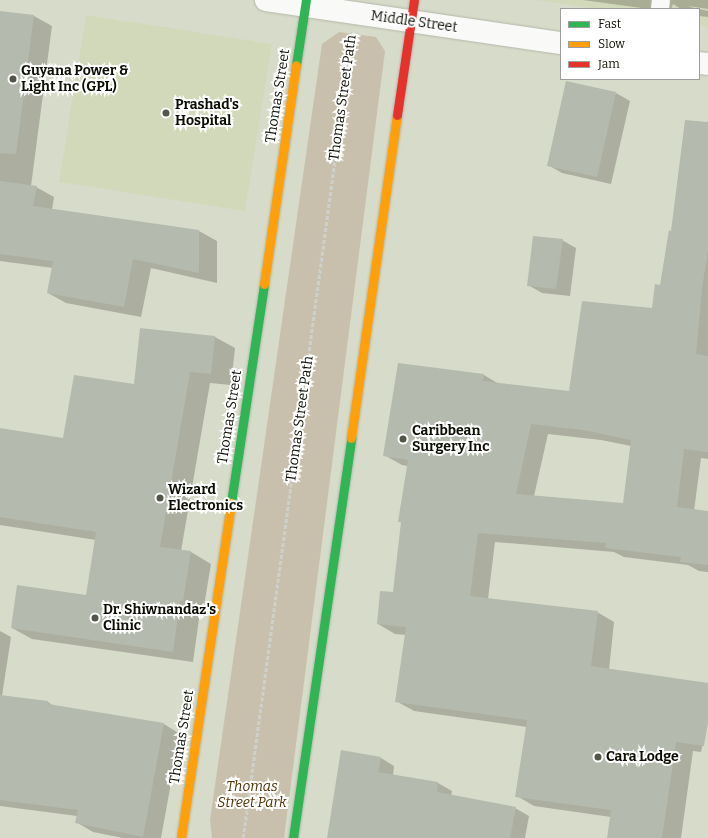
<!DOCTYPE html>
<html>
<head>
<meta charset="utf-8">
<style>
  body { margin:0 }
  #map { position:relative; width:708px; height:838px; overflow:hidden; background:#d7dbc9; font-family:Bitter,serif }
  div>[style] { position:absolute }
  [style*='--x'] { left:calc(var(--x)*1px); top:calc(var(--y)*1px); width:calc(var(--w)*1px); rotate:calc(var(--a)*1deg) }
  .built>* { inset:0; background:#d2d9ba }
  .green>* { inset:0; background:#c8c0ac }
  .shadow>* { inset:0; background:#0003 }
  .building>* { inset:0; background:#b4bbae }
  .path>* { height:2.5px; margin-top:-1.25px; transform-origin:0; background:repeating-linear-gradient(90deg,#ced0ca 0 4px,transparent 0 6px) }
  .roads { filter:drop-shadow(0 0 1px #b4b7a9) drop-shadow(0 0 1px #b4b7a9) }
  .lane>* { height:18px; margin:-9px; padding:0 9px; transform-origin:9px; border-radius:9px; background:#f9faf7 }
  .street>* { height:22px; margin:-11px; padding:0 11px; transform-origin:11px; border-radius:11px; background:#f9faf7 }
  .fast>* { height:9px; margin:-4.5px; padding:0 4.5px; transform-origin:4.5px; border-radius:4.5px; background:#30b455 }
  .slow>* { height:9px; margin:-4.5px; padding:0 4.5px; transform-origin:4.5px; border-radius:4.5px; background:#ff9f0a }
  .jam>* { height:9px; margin:-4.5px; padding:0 4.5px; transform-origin:4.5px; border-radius:4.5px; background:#e5322d }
  .dots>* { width:11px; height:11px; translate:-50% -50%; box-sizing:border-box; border:2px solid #fff; border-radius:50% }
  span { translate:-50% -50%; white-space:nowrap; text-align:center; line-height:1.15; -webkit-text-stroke:4px #fff; paint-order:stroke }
  .street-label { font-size:14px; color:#0c0f04 }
  .poi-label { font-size:14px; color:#0c0f04; font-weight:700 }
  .left { translate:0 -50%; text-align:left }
  .park-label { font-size:14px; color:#513306; font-style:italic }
  .legend { position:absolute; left:560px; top:8px; width:140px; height:72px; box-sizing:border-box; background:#fff; border:1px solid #9e9f9b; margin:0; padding:5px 7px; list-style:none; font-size:12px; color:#0c0f04 }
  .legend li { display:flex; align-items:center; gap:8px; height:20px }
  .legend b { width:20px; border:1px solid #9e9f9b }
</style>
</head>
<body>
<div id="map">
  <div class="built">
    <div style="clip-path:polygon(536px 0,708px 0,708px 27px,699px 25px,699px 9px,594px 9px)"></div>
    <div style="clip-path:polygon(86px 15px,272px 44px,245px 211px,59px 182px)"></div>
  </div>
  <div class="green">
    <div style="clip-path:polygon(339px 32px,376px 37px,385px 51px,284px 838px,212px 838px,210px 820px,322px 44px)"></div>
  </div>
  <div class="shadow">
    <div style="clip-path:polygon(583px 0,708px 0,708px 9px,688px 6px,697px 9px,681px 9px,673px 4px,671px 9px,649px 9px)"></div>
    <div style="clip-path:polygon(699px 9px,708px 11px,708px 17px,699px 16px)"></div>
    <div style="clip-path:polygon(0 12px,34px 16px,52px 26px,31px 186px,36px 187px,54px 197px,52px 210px,199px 231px,217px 241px,217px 283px,151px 268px,141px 317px,66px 303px,48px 293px,53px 268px,0 261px)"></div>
    <div style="clip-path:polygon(616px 93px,630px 101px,611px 184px,562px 173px,548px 165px)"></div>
    <div style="clip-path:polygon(evenodd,708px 123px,708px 459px,701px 458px,694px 511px,708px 512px,708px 572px,699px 571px,688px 565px,624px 557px,614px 552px,495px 542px,488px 599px,597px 612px,614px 622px,609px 670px,708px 684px,708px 718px,701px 752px,693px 751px,681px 838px,608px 838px,611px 817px,534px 806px,517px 796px,527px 727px,414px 711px,396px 701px,406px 635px,395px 634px,378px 624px,394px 593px,402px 523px,399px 521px,408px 466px,402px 465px,384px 455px,484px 375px,499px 384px,570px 392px,652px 309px,661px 286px,672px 232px,708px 123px,548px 434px,601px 440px,631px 446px,624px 504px,534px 496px,548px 434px)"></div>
    <div style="clip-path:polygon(562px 240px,576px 248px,570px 296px,542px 293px,528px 285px)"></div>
    <div style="clip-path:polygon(141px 330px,215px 337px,235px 348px,231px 385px,210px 383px,181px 551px,191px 552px,211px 564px,203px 612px,200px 612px,193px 662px,32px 639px,12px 628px,87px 596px,96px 540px,0 525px,0 429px,64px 440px,135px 386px)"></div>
    <div style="clip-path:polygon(0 631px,11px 637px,2px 696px,48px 702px,55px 707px,164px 724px,180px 734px,161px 838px,123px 838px,93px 832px,76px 822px,77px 816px,0 806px)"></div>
    <div style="clip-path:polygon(381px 758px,394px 766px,393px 775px,438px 783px,452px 791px,451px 796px,515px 808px,529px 816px,525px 838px,331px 838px)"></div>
  </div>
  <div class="building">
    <div style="clip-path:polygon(0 11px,34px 15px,16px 154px,0 153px)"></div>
    <div style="clip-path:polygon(566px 81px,616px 92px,597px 177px,547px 166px)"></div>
    <div style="clip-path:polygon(evenodd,685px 120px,708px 122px,708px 251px,702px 288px,696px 354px,708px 356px,708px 452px,684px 449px,677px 507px,708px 511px,708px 565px,680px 562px,681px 557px,605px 548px,606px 543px,478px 533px,470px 596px,598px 611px,591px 666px,708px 683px,708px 723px,704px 746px,676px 742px,662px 838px,607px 838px,611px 810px,515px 797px,527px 720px,395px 702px,406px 627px,377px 624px,380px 591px,393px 592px,401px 522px,398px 522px,408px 460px,383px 456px,398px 363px,484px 374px,483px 381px,569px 391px,582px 301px,652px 308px,655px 284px,660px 285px,669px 230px,671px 231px,685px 120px,531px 424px,583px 430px,631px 440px,623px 503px,516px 494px,531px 424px)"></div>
    <div style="clip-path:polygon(0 181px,37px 186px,33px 206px,199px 230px,199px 273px,133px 259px,124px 307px,47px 293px,53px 261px,0 254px)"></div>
    <div style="clip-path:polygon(533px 236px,563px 239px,556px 289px,527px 286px)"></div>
    <div style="clip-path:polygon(140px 328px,215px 336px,211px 374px,190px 372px,160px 547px,191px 551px,183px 601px,180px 601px,173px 652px,11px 628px,17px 585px,86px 595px,96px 532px,0 517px,0 428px,63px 438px,74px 375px,134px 384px)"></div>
    <div style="clip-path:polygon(0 695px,48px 701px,48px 704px,164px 723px,143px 837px,75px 823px,78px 810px,0 800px)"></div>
    <div style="clip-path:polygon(341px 750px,381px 757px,378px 772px,438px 782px,437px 792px,516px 807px,510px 838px,327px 838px)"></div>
  </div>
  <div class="path">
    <div style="--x:243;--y:838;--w:805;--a:-82.29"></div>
  </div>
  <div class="roads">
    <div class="lane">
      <div style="--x:660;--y:9;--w:9;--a:-84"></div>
    </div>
    <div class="street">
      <div style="--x:266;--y:0;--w:298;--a:8.3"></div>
      <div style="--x:699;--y:63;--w:9;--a:6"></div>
    </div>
    <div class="fast">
      <div style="--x:296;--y:65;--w:66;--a:-81.3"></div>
      <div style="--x:231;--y:503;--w:221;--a:-81.4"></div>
      <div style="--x:293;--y:838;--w:404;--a:-81.7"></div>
    </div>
    <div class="slow">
      <div style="--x:264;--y:284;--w:221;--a:-81.7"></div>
      <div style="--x:351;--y:438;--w:326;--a:-81.9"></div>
      <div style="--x:181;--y:838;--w:339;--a:-81.5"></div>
    </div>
    <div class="jam">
      <div style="--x:397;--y:115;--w:116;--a:-81.6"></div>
    </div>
  </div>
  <div class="dots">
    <div style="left:13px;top:79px;background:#535649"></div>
    <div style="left:166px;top:113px;background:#535649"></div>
    <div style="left:403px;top:439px;background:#535649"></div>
    <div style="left:160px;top:498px;background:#535649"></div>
    <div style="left:95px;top:618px;background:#535649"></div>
    <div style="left:598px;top:757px;background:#535649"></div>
  </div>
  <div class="street-label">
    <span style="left:414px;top:22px;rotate:8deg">Middle Street</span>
    <span style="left:278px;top:96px;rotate:-81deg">Thomas Street</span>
    <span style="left:343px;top:98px;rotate:-82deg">Thomas Street Path</span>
    <span style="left:230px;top:417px;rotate:-81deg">Thomas Street</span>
    <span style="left:300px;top:419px;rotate:-82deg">Thomas Street Path</span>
    <span style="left:182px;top:737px;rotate:-81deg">Thomas Street</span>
  </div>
  <div class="poi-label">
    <span class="left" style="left:21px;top:79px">Guyana Power &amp;<br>Light Inc (GPL)</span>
    <span class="left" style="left:175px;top:113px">Prashad's<br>Hospital</span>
    <span class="left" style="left:412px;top:439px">Caribbean<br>Surgery Inc</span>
    <span class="left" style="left:168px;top:498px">Wizard<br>Electronics</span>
    <span class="left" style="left:103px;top:618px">Dr. Shiwnandaz's<br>Clinic</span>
    <span class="left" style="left:606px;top:757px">Cara Lodge</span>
  </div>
  <div class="park-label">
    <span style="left:252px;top:795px">Thomas<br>Street Park</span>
  </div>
  <ul class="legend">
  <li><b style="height:5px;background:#30b455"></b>Fast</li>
  <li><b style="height:5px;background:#ff9f0a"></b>Slow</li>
  <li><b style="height:5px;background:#e5322d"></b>Jam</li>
  </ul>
</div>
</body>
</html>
